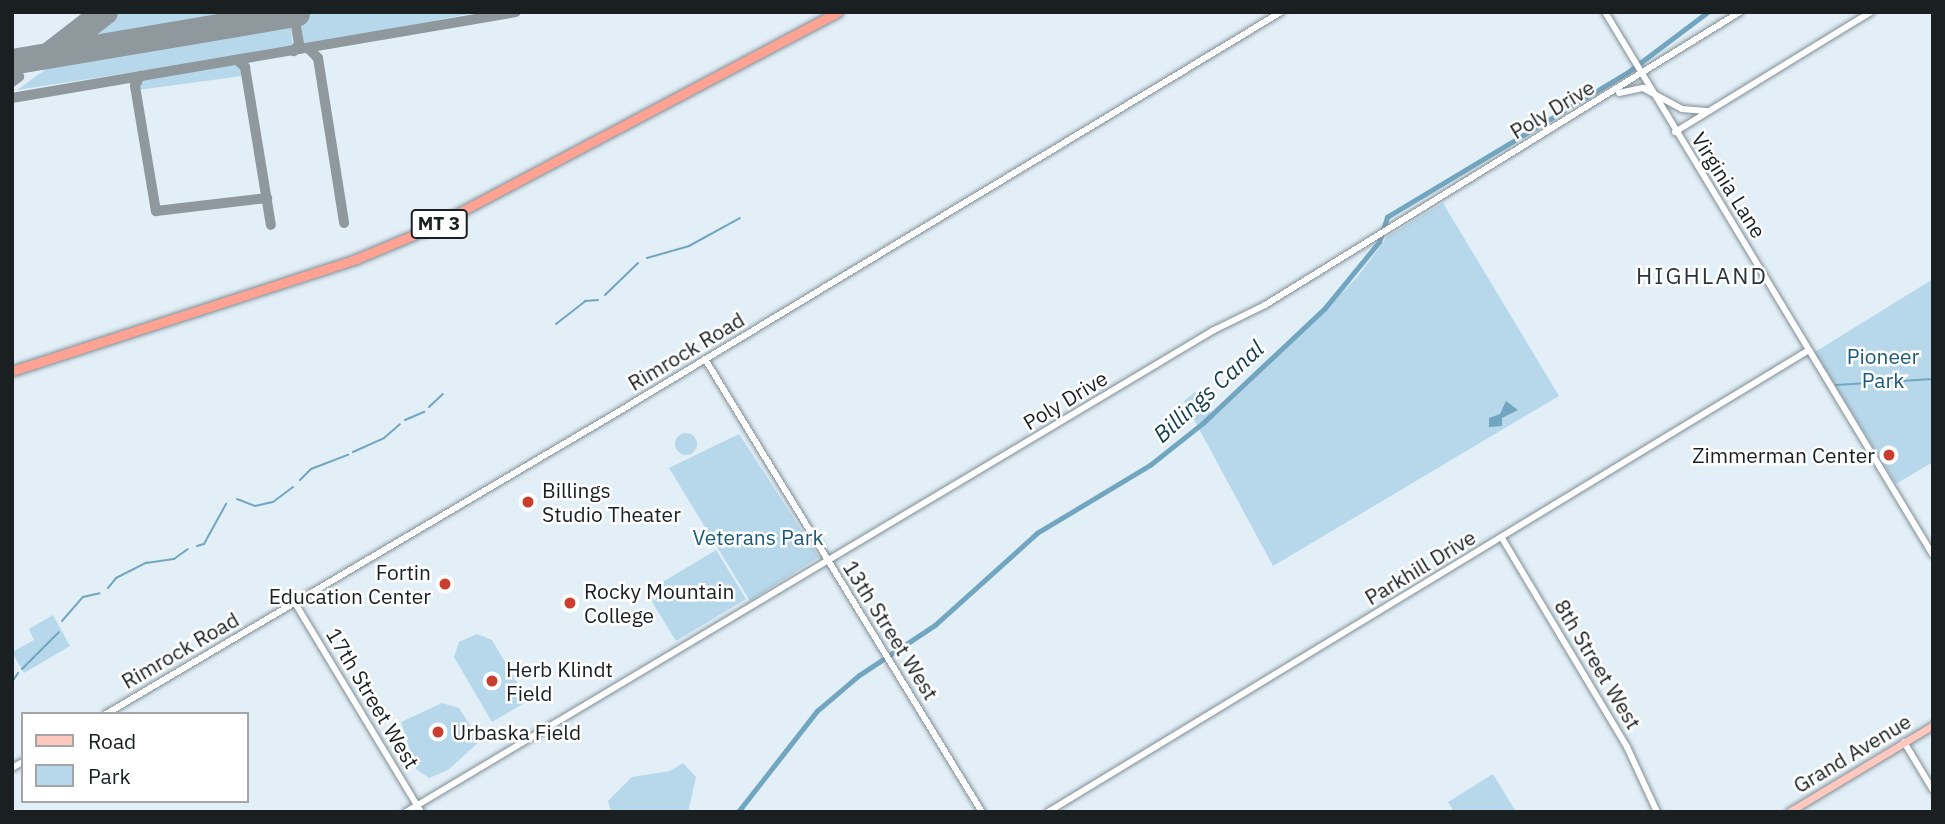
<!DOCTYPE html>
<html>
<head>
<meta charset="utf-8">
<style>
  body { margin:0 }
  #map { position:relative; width:1945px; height:824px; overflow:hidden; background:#e2eff7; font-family:"IBM Plex Sans",sans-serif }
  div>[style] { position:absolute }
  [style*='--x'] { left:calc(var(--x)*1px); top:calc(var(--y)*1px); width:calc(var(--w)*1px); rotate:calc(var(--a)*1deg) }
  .green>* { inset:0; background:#b7d8ea }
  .round { border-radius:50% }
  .water>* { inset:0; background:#72a6c0 }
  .stream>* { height:2px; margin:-1px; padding:0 1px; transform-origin:1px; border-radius:1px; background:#72a6c0 }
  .canal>* { height:4.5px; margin:-2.25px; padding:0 2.25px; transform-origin:2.25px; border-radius:2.25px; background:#72a6c0 }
  .taxiway>* { height:10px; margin:-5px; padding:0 5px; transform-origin:5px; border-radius:5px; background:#8e989d }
  .runway>* { height:26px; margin:-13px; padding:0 13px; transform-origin:13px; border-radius:13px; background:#8e989d }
  .roads { filter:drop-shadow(0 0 2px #818e95) drop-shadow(0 0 2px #818e95) }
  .secondary>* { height:6px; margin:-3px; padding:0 3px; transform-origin:3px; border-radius:3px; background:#fff }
  .primary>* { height:7px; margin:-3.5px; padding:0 3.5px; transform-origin:3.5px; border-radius:3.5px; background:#fec8bf }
  .highway>* { height:9px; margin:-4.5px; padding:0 4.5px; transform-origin:4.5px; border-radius:4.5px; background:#fea394 }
  .dots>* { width:19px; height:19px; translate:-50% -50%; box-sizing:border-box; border:4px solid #fff; border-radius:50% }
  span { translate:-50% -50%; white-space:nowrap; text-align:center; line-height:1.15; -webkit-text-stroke:5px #fff; paint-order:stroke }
  .shield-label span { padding:2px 5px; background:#fff; border:2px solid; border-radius:5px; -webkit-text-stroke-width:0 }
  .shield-label { font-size:19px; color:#1a1f21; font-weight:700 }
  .street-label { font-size:21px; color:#1a1f21 }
  .park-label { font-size:21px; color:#1b5b77 }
  .poi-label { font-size:21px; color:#1a1f21 }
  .right { translate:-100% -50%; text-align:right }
  .left { translate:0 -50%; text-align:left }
  .neighbourhood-label { font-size:23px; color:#2a353b; letter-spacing:2px }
  .water-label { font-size:23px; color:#123e52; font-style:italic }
  .frame { position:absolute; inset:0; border:14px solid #1a1f21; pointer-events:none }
  .legend { position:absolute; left:21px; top:712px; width:228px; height:91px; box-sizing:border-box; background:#fff; border:2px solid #a3a5a6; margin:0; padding:9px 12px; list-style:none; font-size:21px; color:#1a1f21 }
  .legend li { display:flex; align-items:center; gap:14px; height:35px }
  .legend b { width:35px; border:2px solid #a3a5a6 }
</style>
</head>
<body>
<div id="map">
  <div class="green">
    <div style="clip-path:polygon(116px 12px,268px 12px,90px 42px,85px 35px)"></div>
    <div style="clip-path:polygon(297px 12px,480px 12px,311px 44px,304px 44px,301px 35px)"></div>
    <div style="clip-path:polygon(290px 22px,293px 45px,286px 49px,17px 90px,57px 61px)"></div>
    <div style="clip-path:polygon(235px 64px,243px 69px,242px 76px,138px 90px,143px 79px)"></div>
    <div style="clip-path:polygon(1443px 203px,1559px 396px,1273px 566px,1184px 401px,1195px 392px,1214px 417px,1307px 329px,1358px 276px,1387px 237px)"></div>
    <div style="clip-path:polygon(1933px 279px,1933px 462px,1896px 484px,1815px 352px)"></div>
    <div class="round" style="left:675px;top:433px;width:22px;height:22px"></div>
    <div style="clip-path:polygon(739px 434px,819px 557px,750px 601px,669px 468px)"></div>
    <div style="clip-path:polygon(716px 550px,746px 599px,676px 641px,646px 592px)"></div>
    <div style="clip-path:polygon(53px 615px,70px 646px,24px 673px,12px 652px,34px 640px,29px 629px)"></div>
    <div style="clip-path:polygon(477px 634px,492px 640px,528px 701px,492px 722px,454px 657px,459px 642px)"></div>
    <div style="clip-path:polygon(442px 703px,459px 708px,480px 741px,448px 770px,429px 778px,416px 769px,401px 722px)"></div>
    <div style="clip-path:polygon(683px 763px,696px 777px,688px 812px,611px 812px,608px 801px,632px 777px,670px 771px)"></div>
    <div style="clip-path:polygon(1493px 774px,1516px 812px,1454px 812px,1448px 802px)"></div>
  </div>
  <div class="water">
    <div style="clip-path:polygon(1506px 401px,1518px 410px,1502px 418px,1502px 426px,1489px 427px,1489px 418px,1500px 414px)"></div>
  </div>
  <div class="stream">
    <div style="--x:647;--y:258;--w:44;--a:-15.9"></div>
    <div style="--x:689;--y:246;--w:58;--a:-28.8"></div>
    <div style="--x:605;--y:295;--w:46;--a:-44.1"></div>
    <div style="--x:556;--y:324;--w:37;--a:-38"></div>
    <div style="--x:585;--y:301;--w:13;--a:-4"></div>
    <div style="--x:1836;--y:385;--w:97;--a:-3.5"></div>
    <div style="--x:429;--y:407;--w:19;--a:-43"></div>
    <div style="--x:405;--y:420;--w:21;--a:-23"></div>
    <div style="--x:353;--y:452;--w:34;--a:-24"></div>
    <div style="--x:384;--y:438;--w:21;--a:-41"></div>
    <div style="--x:300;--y:480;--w:16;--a:-45"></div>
    <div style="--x:311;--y:469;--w:40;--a:-21"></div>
    <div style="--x:237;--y:499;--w:19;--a:21"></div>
    <div style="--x:255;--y:506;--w:18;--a:-13"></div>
    <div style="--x:273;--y:502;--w:25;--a:-37"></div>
    <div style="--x:197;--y:546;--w:7;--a:-16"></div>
    <div style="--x:204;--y:544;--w:46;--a:-61.2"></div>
    <div style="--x:108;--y:588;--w:13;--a:-51"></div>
    <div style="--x:116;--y:578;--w:34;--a:-27"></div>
    <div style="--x:146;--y:563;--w:28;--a:-8"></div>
    <div style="--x:174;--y:559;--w:17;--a:-36"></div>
    <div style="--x:62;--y:621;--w:32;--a:-49"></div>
    <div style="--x:83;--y:597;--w:17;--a:-13"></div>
    <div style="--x:22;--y:669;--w:52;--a:-45"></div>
    <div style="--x:12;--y:682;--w:11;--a:-56"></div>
  </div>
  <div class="canal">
    <div style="--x:738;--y:812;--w:128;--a:-52"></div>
    <div style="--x:817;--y:711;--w:54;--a:-40.5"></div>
    <div style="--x:858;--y:676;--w:92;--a:-33.5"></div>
    <div style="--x:935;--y:625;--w:137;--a:-42"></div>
    <div style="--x:1037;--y:533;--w:132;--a:-31"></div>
    <div style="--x:1150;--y:465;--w:68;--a:-38.4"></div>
    <div style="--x:1203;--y:423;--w:168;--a:-43.3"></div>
    <div style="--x:1325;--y:308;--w:85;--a:-50.7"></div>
    <div style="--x:1379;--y:242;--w:26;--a:-72"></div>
    <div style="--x:1387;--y:217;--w:281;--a:-31"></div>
    <div style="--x:1628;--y:72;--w:100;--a:-36.9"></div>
  </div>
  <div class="taxiway">
    <div style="--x:294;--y:15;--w:29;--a:80"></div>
    <div style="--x:299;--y:44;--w:9;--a:126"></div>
    <div style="--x:308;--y:48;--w:14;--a:45"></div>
    <div style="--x:318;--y:58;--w:167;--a:81"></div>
    <div style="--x:237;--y:60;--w:11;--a:41"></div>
    <div style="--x:245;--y:67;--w:160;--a:80.7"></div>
    <div style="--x:140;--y:76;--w:11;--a:117"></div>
    <div style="--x:135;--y:86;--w:127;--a:80.5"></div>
    <div style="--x:156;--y:211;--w:112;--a:-6.7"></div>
    <div style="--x:12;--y:82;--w:9;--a:-36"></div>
    <div style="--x:12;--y:98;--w:511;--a:-9.68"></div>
  </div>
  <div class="runway">
    <div style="--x:52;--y:53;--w:67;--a:-37.7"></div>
    <div style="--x:12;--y:62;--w:289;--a:-9.6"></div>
  </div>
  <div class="roads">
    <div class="secondary">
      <div style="--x:1605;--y:12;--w:634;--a:58.87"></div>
      <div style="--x:1619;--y:93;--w:25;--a:-12"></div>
      <div style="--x:1643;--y:88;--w:44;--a:28.3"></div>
      <div style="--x:1682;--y:109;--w:24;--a:5"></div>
      <div style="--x:1675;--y:132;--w:230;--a:-31.5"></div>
      <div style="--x:705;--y:359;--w:531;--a:58.56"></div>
      <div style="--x:1502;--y:538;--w:244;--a:59.1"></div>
      <div style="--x:1627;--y:747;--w:72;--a:65.2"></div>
      <div style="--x:295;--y:603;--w:244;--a:58.9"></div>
      <div style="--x:106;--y:714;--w:583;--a:-30.53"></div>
      <div style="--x:608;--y:418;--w:786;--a:-31.1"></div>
      <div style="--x:1904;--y:742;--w:56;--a:58.9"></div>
      <div style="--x:12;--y:768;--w:13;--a:-29"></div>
      <div style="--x:406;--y:812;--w:941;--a:-30.82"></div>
      <div style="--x:1214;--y:330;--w:57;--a:-26.1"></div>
      <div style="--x:1265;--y:305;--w:558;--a:-31.67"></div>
      <div style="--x:1048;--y:812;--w:890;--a:-31.26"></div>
    </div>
    <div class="primary">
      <div style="--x:1789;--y:812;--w:168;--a:-31.1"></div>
    </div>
    <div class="highway">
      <div style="--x:12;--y:371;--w:362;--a:-18"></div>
      <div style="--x:356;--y:259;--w:78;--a:-22.6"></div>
      <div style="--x:428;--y:229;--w:464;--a:-27.9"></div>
    </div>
  </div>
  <div class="dots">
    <div style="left:1889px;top:455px;background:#cb3e2f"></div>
    <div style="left:528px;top:502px;background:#cb3e2f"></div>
    <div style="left:445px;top:584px;background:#cb3e2f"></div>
    <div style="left:570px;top:603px;background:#cb3e2f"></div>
    <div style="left:492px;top:681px;background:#cb3e2f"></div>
    <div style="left:438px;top:732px;background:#cb3e2f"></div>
  </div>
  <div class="shield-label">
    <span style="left:439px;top:224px">MT 3</span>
  </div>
  <div class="street-label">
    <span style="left:1552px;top:109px;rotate:-31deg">Poly Drive</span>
    <span style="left:1729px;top:185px;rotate:58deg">Virginia Lane</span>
    <span style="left:686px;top:351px;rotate:-31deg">Rimrock Road</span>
    <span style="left:1065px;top:400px;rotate:-31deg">Poly Drive</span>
    <span style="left:1420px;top:567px;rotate:-31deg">Parkhill Drive</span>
    <span style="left:891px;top:630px;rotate:58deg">13th Street West</span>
    <span style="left:180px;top:650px;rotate:-30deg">Rimrock Road</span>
    <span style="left:1598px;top:664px;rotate:59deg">8th Street West</span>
    <span style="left:373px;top:698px;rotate:59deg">17th Street West</span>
    <span style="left:1852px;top:753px;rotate:-31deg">Grand Avenue</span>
  </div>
  <div class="park-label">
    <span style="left:1883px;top:368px">Pioneer<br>Park</span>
    <span style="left:758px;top:537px">Veterans Park</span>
  </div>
  <div class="poi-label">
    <span class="right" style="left:1875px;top:455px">Zimmerman Center</span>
    <span class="left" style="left:542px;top:502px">Billings<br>Studio Theater</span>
    <span class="right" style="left:431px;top:584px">Fortin<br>Education Center</span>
    <span class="left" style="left:584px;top:603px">Rocky Mountain<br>College</span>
    <span class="left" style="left:506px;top:681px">Herb Klindt<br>Field</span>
    <span class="left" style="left:452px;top:732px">Urbaska Field</span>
  </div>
  <div class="neighbourhood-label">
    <span style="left:1702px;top:275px">HIGHLAND</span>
  </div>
  <div class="water-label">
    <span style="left:1208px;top:391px;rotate:-42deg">Billings Canal</span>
  </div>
  <div class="frame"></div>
  <ul class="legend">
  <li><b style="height:9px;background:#fec8bf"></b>Road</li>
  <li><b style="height:19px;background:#b7d8ea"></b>Park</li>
  </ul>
</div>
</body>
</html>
